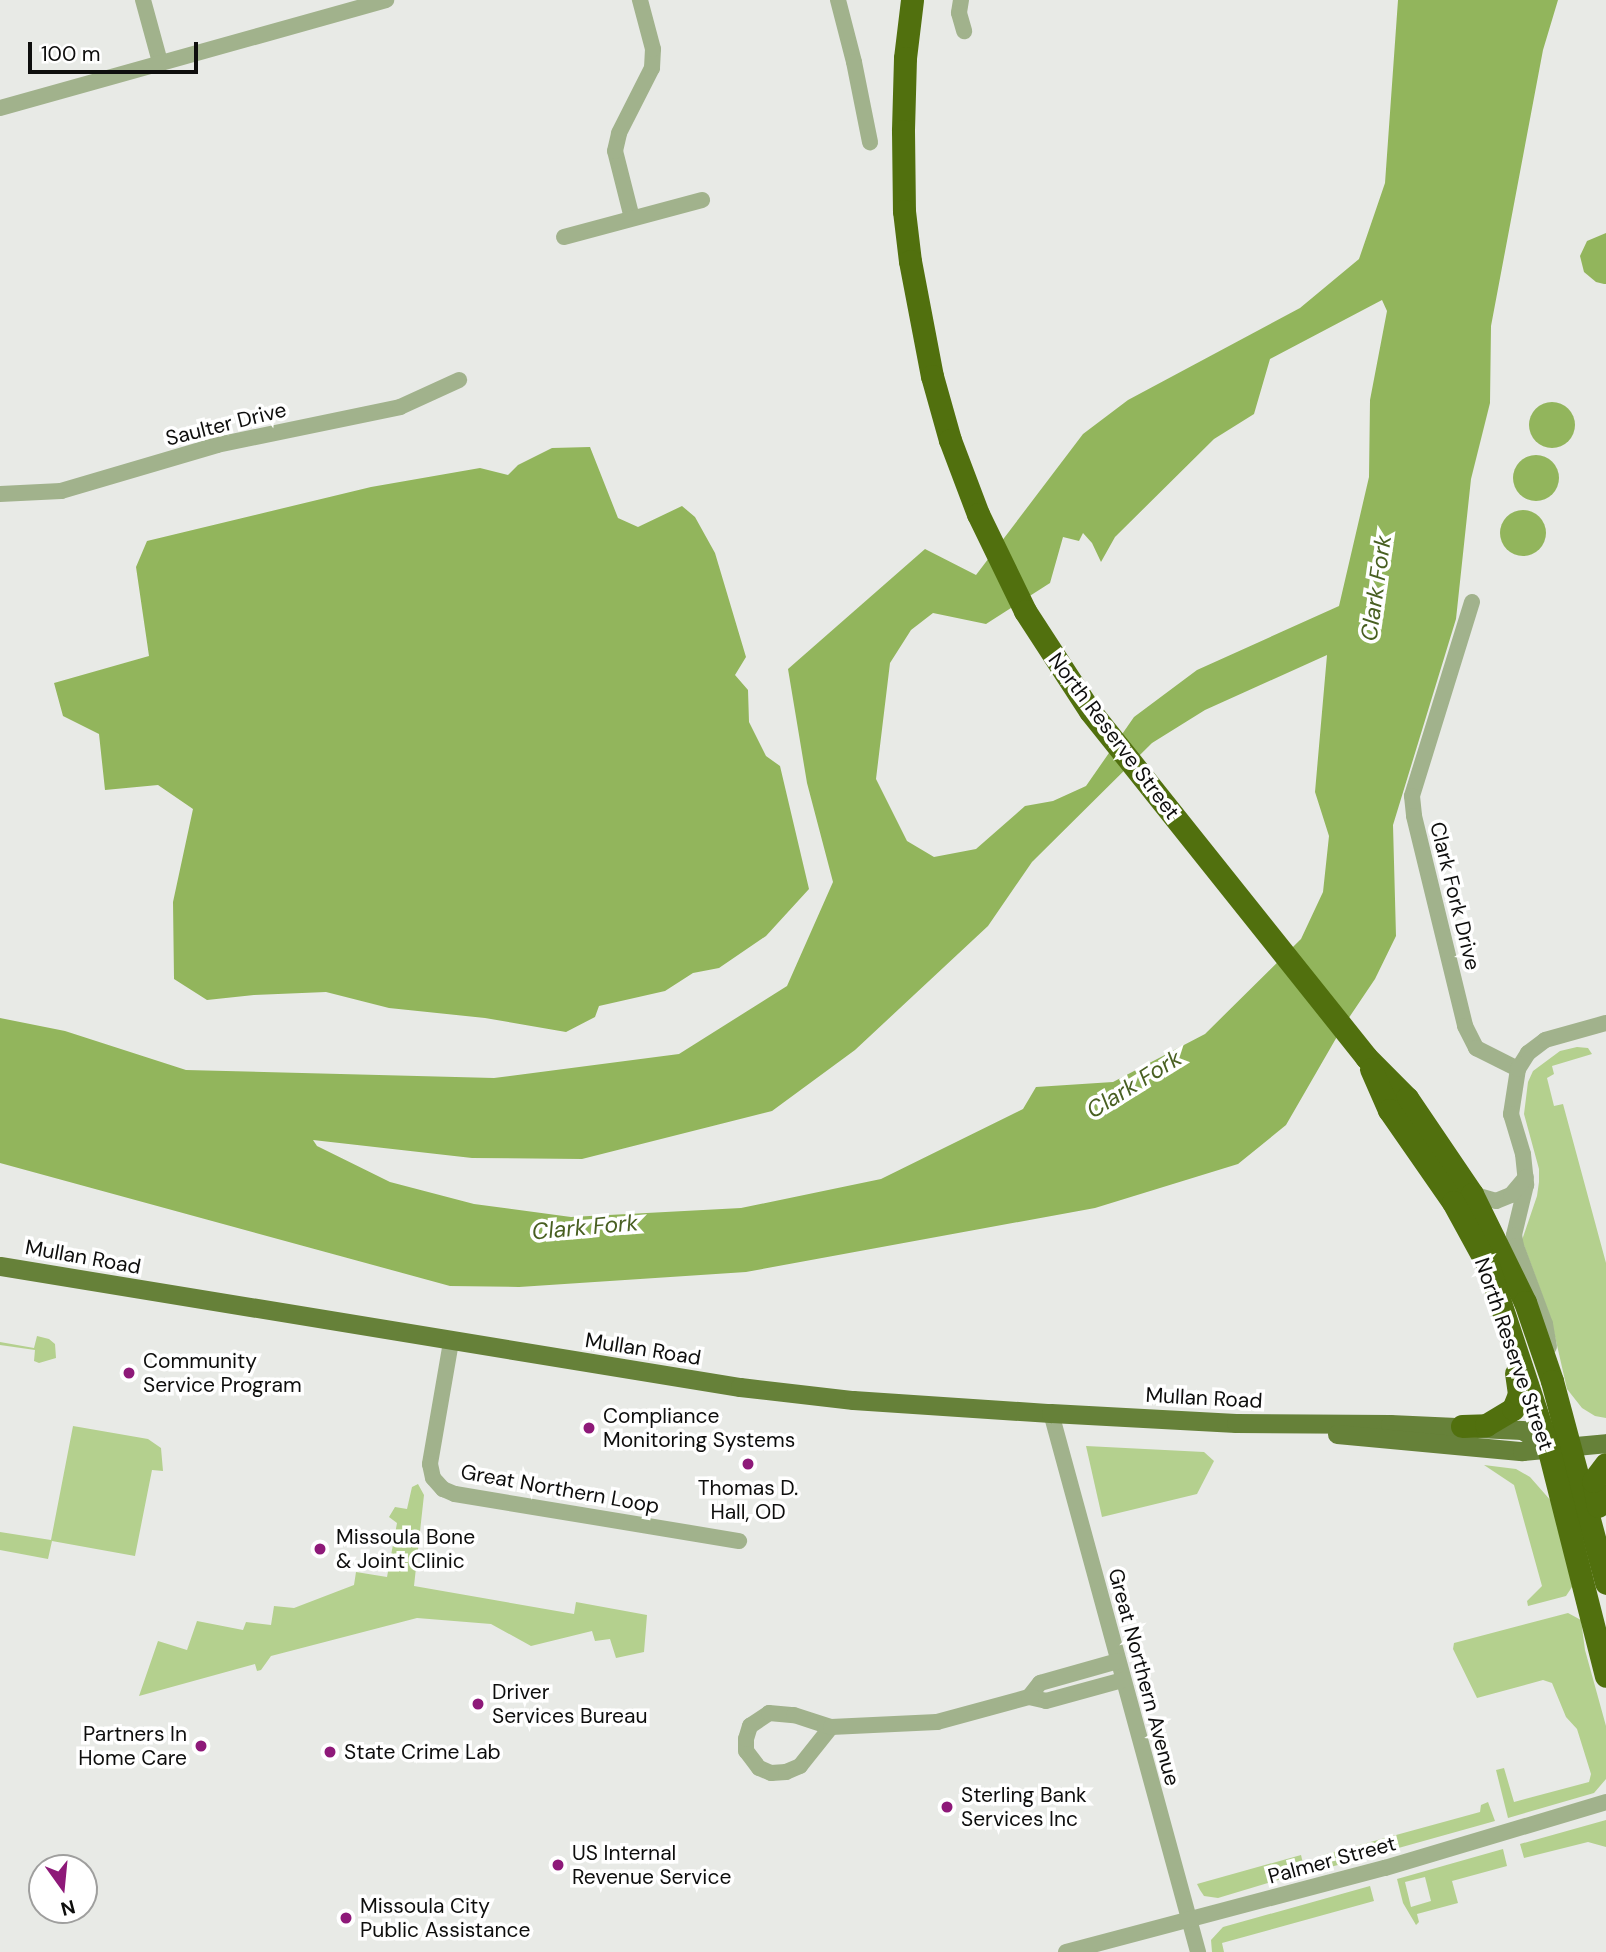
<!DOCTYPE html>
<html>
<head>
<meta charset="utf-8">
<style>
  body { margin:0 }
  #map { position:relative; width:1606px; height:1952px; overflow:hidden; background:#e8eae6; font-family:"DM Sans",sans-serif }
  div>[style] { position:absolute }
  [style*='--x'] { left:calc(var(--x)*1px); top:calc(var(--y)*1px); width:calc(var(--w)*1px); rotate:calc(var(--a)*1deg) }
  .green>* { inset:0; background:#b4d08e }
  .water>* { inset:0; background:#92b55c }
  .round { border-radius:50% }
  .minor>* { height:16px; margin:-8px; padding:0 8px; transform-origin:8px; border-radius:8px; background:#a1b28c }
  .major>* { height:19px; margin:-9.5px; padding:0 9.5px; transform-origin:9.5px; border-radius:9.5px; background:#668139 }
  .highway>* { height:23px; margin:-11.5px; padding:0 11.5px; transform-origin:11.5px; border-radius:11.5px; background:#51700e }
  .dots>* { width:19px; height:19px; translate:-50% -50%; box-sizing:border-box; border:4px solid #fff; border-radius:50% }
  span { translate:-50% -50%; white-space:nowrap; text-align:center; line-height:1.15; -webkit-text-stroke:7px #fff; paint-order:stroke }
  .street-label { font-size:21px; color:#0e0e0d }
  .poi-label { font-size:21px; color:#0e0e0d }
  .left { translate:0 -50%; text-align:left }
  .right { translate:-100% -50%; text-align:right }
  .water-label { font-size:23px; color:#485f21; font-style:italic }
  .north { position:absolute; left:28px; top:1854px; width:70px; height:70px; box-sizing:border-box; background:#fff; border:2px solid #9f9f9e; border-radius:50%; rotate:165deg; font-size:19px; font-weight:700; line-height:28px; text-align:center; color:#0e0e0d }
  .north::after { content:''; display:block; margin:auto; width:24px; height:32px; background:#8e1979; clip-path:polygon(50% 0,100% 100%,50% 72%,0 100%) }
  .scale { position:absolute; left:28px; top:42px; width:170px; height:32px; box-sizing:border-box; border:4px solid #0e0e0d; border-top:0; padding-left:9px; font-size:21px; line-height:24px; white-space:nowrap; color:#0e0e0d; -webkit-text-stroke:5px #fff; paint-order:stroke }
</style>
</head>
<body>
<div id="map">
  <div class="green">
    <div style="clip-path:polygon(1577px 1047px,1588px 1048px,1592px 1054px,1552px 1066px,1554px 1074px,1547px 1078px,1554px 1106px,1563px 1104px,1606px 1263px,1606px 1418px,1595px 1416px,1582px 1408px,1567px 1389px,1551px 1319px,1522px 1240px,1537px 1196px,1539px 1182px,1539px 1169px,1524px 1114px,1528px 1082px,1533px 1071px,1560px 1051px)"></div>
    <div style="clip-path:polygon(37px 1336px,49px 1339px,55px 1344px,56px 1358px,39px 1363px,34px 1361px,35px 1350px,0 1345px,0 1342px,34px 1348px)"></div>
    <div style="clip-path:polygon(73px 1426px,148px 1439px,161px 1448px,163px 1471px,152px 1470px,135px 1556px,52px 1541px,48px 1559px,0 1550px,0 1532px,51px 1540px)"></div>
    <div style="clip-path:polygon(1086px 1446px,1204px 1452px,1214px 1461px,1197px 1494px,1102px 1517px)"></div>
    <div style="clip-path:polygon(1484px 1465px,1516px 1469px,1530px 1477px,1552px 1502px,1574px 1584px,1566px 1596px,1528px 1606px,1527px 1601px,1542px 1586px,1514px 1485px)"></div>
    <div style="clip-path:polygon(418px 1484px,424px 1495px,414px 1586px,574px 1614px,576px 1602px,647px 1615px,644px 1652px,616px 1658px,610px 1639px,595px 1641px,592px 1631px,531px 1646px,491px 1624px,417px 1618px,271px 1656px,261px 1670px,257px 1671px,255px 1664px,139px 1696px,158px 1641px,187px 1650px,197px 1621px,243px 1630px,246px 1622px,271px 1625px,274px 1606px,294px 1608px,354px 1585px,356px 1572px,387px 1577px,397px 1523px,389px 1517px,395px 1507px,407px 1509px,412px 1487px)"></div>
    <div style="clip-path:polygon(1568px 1613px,1581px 1620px,1585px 1650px,1606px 1726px,1606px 1779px,1594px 1793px,1508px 1818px,1496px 1770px,1504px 1768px,1514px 1802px,1589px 1782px,1591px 1774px,1577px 1729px,1566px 1717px,1552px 1683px,1543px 1680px,1477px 1698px,1453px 1649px,1454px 1643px)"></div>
    <div style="clip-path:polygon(1488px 1802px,1495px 1821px,1327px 1868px,1323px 1855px,1480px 1812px,1481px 1805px)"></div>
    <div style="clip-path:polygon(1606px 1820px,1606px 1847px,1588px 1842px,1524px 1858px,1520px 1844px)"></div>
    <div style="clip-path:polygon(evenodd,1503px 1849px,1507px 1866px,1452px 1881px,1458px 1903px,1417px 1914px,1419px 1922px,1416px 1925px,1403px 1903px,1397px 1879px,1503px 1849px,1425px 1877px,1431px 1901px,1411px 1907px,1405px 1882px,1425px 1877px)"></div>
    <div style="clip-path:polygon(1301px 1855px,1305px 1872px,1218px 1898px,1204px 1896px,1200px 1890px,1197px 1884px)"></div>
    <div style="clip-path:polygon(1370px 1886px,1374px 1901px,1222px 1943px,1224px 1952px,1212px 1952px,1211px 1940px,1223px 1927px)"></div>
  </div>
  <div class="water">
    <div style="clip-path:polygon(evenodd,1398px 0,1558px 0,1543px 50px,1491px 326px,1490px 403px,1471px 479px,1456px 619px,1393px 825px,1396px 936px,1375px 979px,1342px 1028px,1286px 1125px,1238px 1164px,1095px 1208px,746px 1272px,519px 1287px,450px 1286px,0 1163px,0 1018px,65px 1031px,186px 1070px,494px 1078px,679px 1054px,787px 986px,833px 882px,807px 783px,788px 669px,925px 549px,976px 575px,1083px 434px,1128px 400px,1300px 308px,1359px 259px,1385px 183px,1398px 0,1382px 300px,1387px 311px,1370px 400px,1369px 477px,1339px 606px,1197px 670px,1134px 717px,1086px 786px,1053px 801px,1025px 806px,976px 849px,934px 857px,907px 841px,876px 779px,890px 663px,911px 630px,933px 613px,986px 624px,1050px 583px,1063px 537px,1079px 541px,1083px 533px,1092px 543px,1101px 562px,1115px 537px,1214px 439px,1254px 414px,1270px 359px,1382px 300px,1398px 0,1327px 655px,1315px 792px,1329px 836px,1323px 892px,1301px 939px,1205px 1034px,1113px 1082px,1036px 1087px,1023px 1109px,881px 1179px,741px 1208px,571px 1217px,474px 1204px,390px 1182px,317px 1146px,313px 1140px,472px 1158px,582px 1159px,772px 1111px,855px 1050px,988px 926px,1032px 862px,1152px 743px,1205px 710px,1327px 655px)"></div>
    <div style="clip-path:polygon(1606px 233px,1606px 284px,1604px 284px,1596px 282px,1584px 272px,1580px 256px,1587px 241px)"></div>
    <div class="round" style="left:1529px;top:402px;width:46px;height:46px"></div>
    <div style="clip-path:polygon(590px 447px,618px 518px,638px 527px,682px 506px,695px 517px,715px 553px,746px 657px,735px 675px,748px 690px,749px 722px,766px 756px,780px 766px,809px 889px,766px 936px,719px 968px,693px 973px,665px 991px,599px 1006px,595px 1017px,566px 1032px,485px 1018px,389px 1008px,326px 992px,254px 995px,207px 1000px,174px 979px,173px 902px,193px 809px,158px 785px,105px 790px,99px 734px,63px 716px,54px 683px,149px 656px,136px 567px,147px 541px,371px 487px,480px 468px,508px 475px,518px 465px,552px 448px)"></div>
    <div class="round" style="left:1513px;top:455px;width:46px;height:46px"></div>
    <div class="round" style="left:1500px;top:510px;width:46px;height:46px"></div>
  </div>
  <div class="minor">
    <div style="--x:143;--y:0;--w:64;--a:74.7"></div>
    <div style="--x:838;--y:0;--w:64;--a:75.5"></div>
    <div style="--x:854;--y:62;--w:82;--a:78.7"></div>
    <div style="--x:961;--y:0;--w:13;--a:99"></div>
    <div style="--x:959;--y:13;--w:19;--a:74"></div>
    <div style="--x:0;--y:108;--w:401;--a:-15.6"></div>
    <div style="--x:632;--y:218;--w:69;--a:-104.2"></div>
    <div style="--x:615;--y:151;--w:18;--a:-77"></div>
    <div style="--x:619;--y:133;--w:73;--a:-63.1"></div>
    <div style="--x:652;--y:68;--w:19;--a:-87"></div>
    <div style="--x:653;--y:49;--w:51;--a:-104.9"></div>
    <div style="--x:564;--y:237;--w:143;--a:-15"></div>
    <div style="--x:0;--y:494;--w:61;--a:-2.8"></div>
    <div style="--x:61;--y:491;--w:163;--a:-16.4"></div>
    <div style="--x:217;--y:445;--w:187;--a:-11.7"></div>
    <div style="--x:400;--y:407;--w:65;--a:-24.6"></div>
    <div style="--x:1472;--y:602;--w:203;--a:107.2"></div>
    <div style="--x:1412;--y:796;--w:20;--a:84"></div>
    <div style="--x:1414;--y:816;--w:216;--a:76.3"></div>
    <div style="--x:1465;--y:1026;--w:25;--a:63"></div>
    <div style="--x:1476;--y:1048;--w:47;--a:26.6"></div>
    <div style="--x:1518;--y:1069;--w:46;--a:98.8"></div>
    <div style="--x:1511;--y:1114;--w:42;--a:73.3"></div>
    <div style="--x:1523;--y:1154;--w:31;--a:84"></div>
    <div style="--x:1526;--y:1185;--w:51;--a:103.5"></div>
    <div style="--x:1514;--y:1235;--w:11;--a:80"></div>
    <div style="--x:1516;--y:1246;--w:83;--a:69.6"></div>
    <div style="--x:1545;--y:1324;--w:23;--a:80"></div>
    <div style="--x:1518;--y:1069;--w:19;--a:-58"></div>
    <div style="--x:1528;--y:1053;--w:21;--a:-37"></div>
    <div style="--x:1545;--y:1040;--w:63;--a:-15.6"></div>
    <div style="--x:1472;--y:1194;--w:25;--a:16"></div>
    <div style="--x:1496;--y:1201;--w:16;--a:-22"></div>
    <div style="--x:1511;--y:1195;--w:23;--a:-50"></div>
    <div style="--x:451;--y:1342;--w:124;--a:99.8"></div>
    <div style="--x:430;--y:1464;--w:14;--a:78"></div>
    <div style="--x:433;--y:1478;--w:15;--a:48"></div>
    <div style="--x:443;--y:1489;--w:13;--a:23"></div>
    <div style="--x:455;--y:1494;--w:288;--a:9.4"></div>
    <div style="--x:1051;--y:1413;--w:559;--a:74.74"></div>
    <div style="--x:1029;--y:1697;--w:18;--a:-52"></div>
    <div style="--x:1040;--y:1683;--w:81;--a:-15.8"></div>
    <div style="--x:831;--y:1727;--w:50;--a:128.5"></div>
    <div style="--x:800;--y:1766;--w:15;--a:157"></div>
    <div style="--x:786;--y:1772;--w:15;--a:176"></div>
    <div style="--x:771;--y:1773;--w:13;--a:-157"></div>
    <div style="--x:759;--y:1768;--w:21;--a:-127"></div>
    <div style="--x:746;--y:1751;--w:12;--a:-90"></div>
    <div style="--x:746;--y:1739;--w:14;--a:-73"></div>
    <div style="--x:750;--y:1726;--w:23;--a:-34"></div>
    <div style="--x:769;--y:1713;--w:25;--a:5"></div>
    <div style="--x:794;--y:1715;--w:39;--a:18"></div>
    <div style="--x:831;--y:1727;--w:106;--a:-2.7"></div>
    <div style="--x:937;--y:1722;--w:95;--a:-15.2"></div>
    <div style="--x:1029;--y:1697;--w:17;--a:13"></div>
    <div style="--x:1046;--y:1701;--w:80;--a:-15.3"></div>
    <div style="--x:1066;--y:1952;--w:330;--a:-14.8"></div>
    <div style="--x:1385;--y:1868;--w:231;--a:-16.6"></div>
  </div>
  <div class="major">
    <div style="--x:0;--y:1266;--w:750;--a:9.29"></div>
    <div style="--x:740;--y:1387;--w:114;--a:6.6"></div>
    <div style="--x:853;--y:1400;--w:198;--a:3.8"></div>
    <div style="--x:1051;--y:1413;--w:185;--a:3.1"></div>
    <div style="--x:1236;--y:1423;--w:154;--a:0.4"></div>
    <div style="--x:1390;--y:1424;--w:132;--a:2.6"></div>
    <div style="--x:1522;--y:1430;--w:31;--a:33"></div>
    <div style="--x:1337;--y:1434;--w:186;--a:5.3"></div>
    <div style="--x:1522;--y:1451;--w:84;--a:-5.4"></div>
  </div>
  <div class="highway">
    <div style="--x:912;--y:0;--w:58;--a:96.9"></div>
    <div style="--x:905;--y:58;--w:73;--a:91.6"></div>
    <div style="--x:903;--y:131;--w:80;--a:89.3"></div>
    <div style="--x:904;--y:211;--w:50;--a:83.2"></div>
    <div style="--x:910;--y:261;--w:117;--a:79.2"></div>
    <div style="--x:932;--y:376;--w:66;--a:74.3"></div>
    <div style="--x:950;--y:440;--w:79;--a:69.3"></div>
    <div style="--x:978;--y:514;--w:108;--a:64.1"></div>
    <div style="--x:1025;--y:611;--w:119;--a:57"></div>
    <div style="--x:1090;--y:711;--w:443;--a:51.4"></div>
    <div style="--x:1366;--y:1057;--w:58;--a:45"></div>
    <div style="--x:1407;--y:1098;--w:116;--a:55.9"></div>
    <div style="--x:1472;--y:1194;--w:120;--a:63.9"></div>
    <div style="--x:1525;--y:1302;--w:83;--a:71.1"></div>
    <div style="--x:1552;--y:1381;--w:209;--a:75"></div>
    <div style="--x:1371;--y:1069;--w:45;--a:66.3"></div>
    <div style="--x:1389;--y:1110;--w:112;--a:55.2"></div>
    <div style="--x:1453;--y:1202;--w:73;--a:61.3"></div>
    <div style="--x:1488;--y:1266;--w:191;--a:71.7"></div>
    <div style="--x:1548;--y:1447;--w:236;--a:75.8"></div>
    <div style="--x:1462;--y:1426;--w:24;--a:-2"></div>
    <div style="--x:1486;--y:1425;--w:31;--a:-31"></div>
    <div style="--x:1513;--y:1409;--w:16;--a:-68"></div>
    <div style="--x:1519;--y:1394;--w:21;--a:-98"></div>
    <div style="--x:1598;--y:1506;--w:25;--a:-101"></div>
    <div style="--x:1593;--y:1481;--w:21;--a:-53"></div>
  </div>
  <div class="dots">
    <div style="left:129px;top:1373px;background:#8e1979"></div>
    <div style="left:589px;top:1428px;background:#8e1979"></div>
    <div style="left:748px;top:1464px;background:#8e1979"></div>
    <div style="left:320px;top:1549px;background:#8e1979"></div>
    <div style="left:478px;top:1704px;background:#8e1979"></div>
    <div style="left:201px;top:1746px;background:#8e1979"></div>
    <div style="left:330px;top:1752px;background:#8e1979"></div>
    <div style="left:947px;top:1807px;background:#8e1979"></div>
    <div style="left:558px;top:1865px;background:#8e1979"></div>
    <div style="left:346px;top:1918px;background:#8e1979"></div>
  </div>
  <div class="street-label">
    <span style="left:226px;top:424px;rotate:-14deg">Saulter Drive</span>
    <span style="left:1114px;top:736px;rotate:53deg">North Reserve Street</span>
    <span style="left:1455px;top:896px;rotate:76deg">Clark Fork Drive</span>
    <span style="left:83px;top:1257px;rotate:10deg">Mullan Road</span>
    <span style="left:643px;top:1349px;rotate:9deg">Mullan Road</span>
    <span style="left:1514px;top:1354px;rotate:71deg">North Reserve Street</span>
    <span style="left:1204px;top:1398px;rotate:3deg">Mullan Road</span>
    <span style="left:560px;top:1489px;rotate:10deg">Great Northern Loop</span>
    <span style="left:1144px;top:1677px;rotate:75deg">Great Northern Avenue</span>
    <span style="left:1332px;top:1860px;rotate:-15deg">Palmer Street</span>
  </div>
  <div class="poi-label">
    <span class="left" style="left:143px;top:1373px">Community<br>Service Program</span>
    <span class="left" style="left:603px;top:1428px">Compliance<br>Monitoring Systems</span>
    <span style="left:748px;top:1500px">Thomas D.<br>Hall, OD</span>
    <span class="left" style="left:336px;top:1549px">Missoula Bone<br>&amp; Joint Clinic</span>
    <span class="left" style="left:492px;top:1704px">Driver<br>Services Bureau</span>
    <span class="right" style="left:187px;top:1746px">Partners In<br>Home Care</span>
    <span class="left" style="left:344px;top:1752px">State Crime Lab</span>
    <span class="left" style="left:961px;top:1807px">Sterling Bank<br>Services Inc</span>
    <span class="left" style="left:572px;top:1865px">US Internal<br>Revenue Service</span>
    <span class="left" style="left:360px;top:1918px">Missoula City<br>Public Assistance</span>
  </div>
  <div class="water-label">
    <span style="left:1376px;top:588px;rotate:-82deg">Clark Fork</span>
    <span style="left:1134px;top:1084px;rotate:-32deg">Clark Fork</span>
    <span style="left:585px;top:1227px;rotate:-5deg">Clark Fork</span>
  </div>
  <div class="north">N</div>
  <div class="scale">100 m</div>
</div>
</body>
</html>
